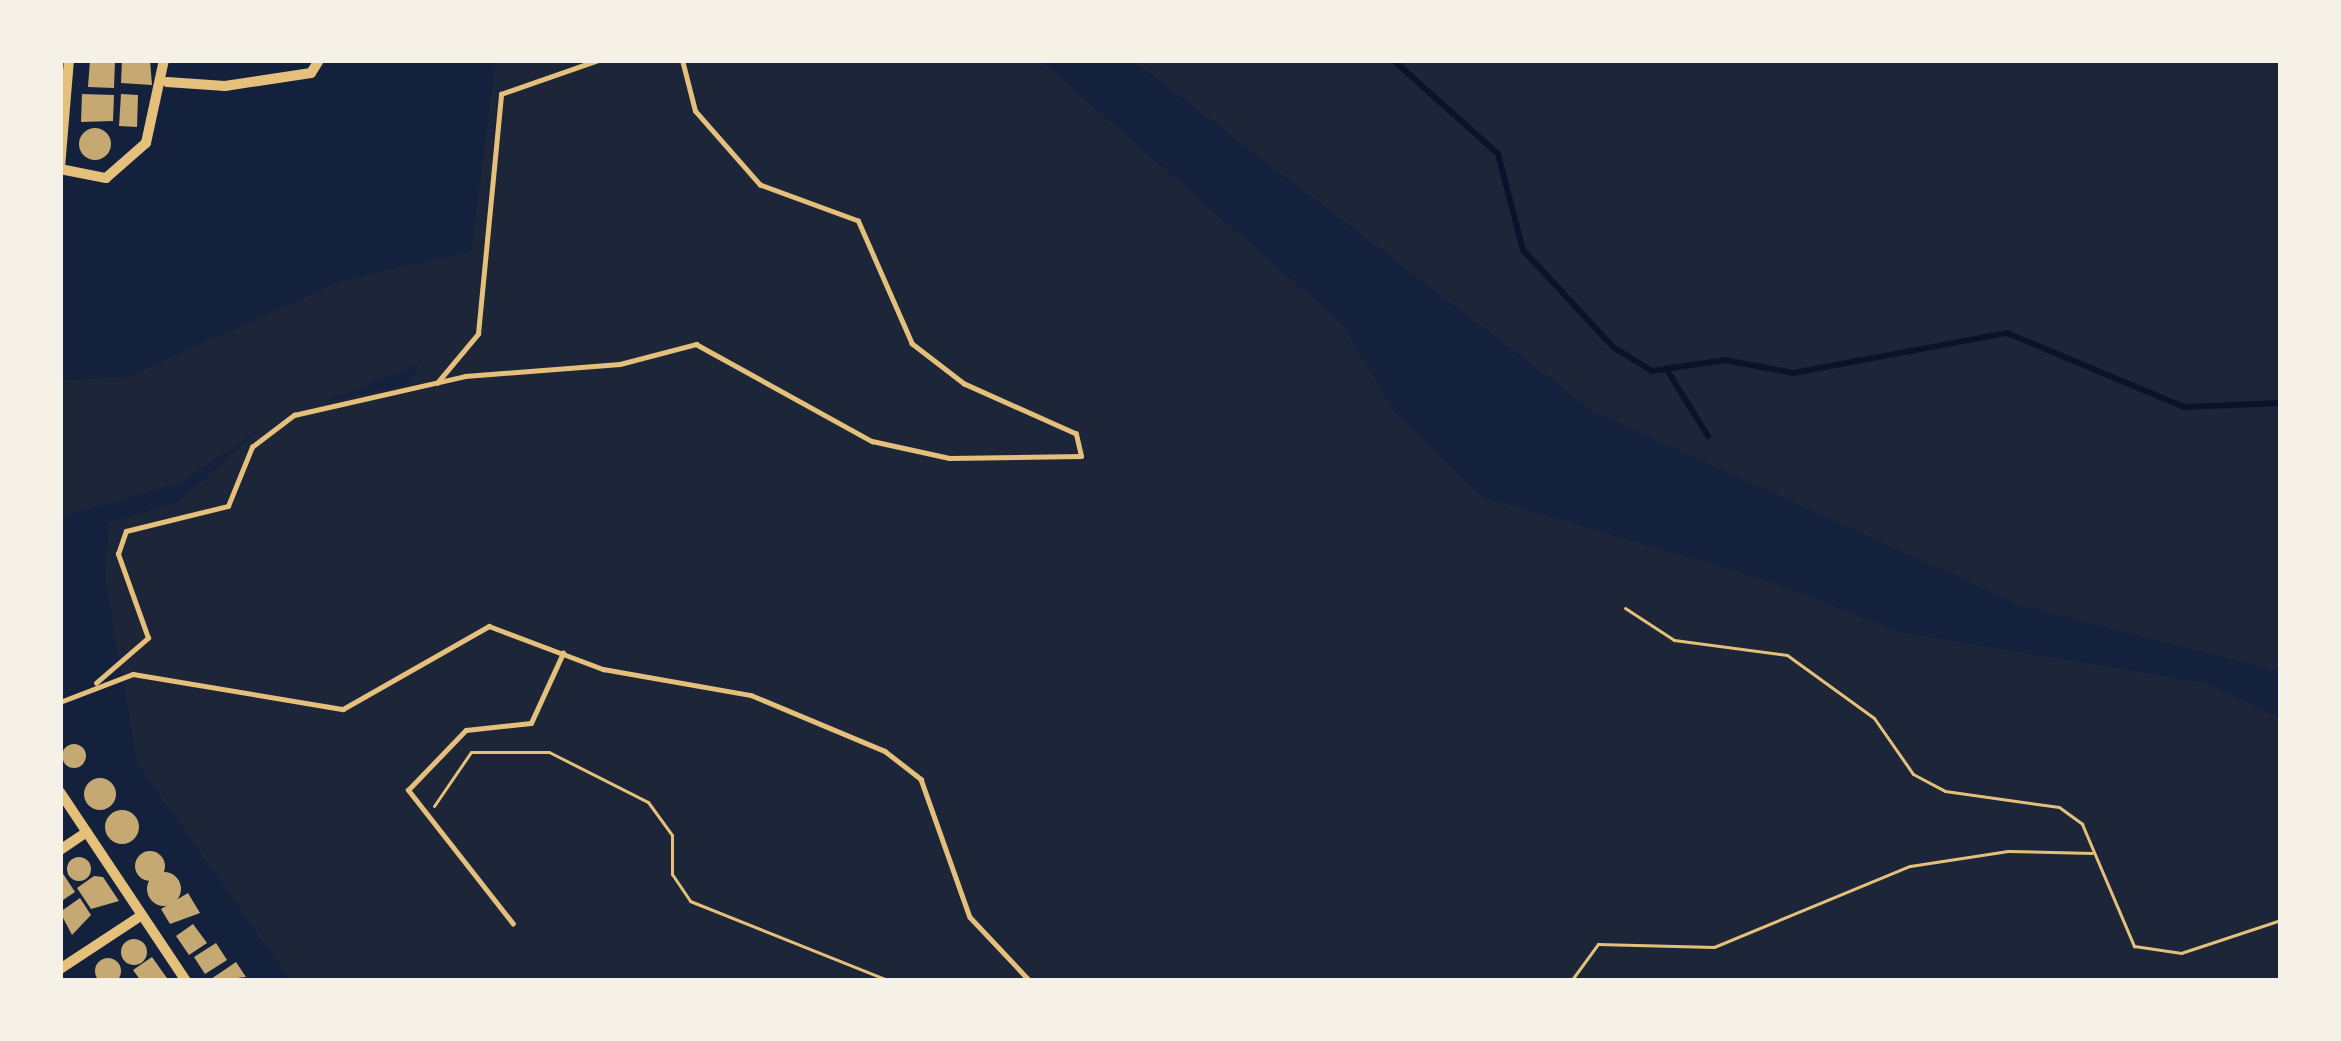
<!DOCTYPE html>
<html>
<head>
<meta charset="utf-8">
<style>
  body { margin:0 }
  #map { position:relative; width:2341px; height:1041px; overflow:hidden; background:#14213d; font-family:Manrope,sans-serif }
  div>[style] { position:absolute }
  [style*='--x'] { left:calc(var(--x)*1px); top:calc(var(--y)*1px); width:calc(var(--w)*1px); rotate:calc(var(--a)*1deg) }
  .green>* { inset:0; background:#1d2539 }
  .stream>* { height:6px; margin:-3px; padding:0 3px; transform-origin:3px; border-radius:3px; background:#0b132b }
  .building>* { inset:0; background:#c6a872 }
  .round { border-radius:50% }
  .path>* { height:3px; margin:-1.5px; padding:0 1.5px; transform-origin:1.5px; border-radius:1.5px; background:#e5c07b }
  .service>* { height:4.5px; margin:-2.25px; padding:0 2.25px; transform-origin:2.25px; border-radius:2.25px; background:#e5c07b }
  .minor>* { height:10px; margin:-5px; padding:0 5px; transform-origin:5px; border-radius:5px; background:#e5c07b }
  span { translate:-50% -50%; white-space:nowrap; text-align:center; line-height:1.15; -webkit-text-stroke:9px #f6f1e7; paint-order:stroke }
  .frame { position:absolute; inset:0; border:63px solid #f6f1e7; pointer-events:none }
</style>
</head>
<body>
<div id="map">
  <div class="green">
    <div style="clip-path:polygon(evenodd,496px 60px,1040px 60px,1342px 324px,1395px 413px,1482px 497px,1766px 580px,1903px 633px,2205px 683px,2281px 718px,2281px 981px,291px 981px,137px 763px,105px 576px,109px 523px,179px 502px,261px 428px,180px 483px,60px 517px,60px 381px,130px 376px,341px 281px,471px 251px,496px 60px,419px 364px,409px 384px,325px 402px,326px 401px,419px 364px)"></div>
    <div style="clip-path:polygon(1132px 60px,2281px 60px,2281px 672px,2020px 605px,1594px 412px)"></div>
  </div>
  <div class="stream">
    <div style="--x:1393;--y:60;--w:141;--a:41.8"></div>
    <div style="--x:1498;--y:154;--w:99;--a:75.4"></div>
    <div style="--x:1523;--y:250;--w:132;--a:47.1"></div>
    <div style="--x:1613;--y:347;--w:46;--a:31.6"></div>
    <div style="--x:1652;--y:371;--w:74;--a:-8.6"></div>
    <div style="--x:1725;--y:360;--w:69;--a:10.8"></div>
    <div style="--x:1793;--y:373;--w:218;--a:-10.6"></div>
    <div style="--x:2007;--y:333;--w:192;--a:22.7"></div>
    <div style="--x:2184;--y:407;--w:97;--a:-2.4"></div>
    <div style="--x:1667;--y:370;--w:78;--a:58.2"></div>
  </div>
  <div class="building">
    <div style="clip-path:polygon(90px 60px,115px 60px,114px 88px,88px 87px)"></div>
    <div style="clip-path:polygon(122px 60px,150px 60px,152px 85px,121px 83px)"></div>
    <div style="clip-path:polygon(82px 94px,114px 95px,113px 121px,81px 122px)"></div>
    <div style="clip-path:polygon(121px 94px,138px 95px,137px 127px,119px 126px)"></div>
    <div class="round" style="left:79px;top:128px;width:32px;height:32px"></div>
    <div class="round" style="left:62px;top:744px;width:24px;height:24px"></div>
    <div class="round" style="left:84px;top:778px;width:32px;height:32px"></div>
    <div class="round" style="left:105px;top:810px;width:34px;height:34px"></div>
    <div class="round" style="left:135px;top:851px;width:30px;height:30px"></div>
    <div class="round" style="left:67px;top:857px;width:24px;height:24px"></div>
    <div style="clip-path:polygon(60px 869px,75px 892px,60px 902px)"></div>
    <div class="round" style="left:147px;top:872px;width:34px;height:34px"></div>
    <div style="clip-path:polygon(94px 876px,103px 877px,119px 901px,91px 909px,77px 888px)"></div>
    <div style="clip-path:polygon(188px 893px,200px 913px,170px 924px,161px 909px)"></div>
    <div style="clip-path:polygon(80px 898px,91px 915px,72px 935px,60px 912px)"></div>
    <div style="clip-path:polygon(193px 924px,207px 943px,189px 955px,176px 936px)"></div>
    <div class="round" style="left:121px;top:939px;width:26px;height:26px"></div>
    <div style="clip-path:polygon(216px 943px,227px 960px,205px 974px,194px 957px)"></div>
    <div style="clip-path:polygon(152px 957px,169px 981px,141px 981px,133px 970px)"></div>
    <div class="round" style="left:95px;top:958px;width:26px;height:26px"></div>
    <div style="clip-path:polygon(236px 962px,246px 977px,208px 981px)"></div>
  </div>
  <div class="path">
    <div style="--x:1625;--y:608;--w:59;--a:33.1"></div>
    <div style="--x:1674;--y:640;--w:114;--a:7.6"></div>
    <div style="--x:1787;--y:655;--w:107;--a:35.9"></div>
    <div style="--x:1874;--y:718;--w:68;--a:55.1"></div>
    <div style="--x:1913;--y:774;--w:36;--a:28"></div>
    <div style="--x:1945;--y:791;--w:115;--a:8"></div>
    <div style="--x:2059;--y:807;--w:29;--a:36"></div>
    <div style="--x:2082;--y:824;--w:133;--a:66.9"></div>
    <div style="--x:2134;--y:946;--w:48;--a:8.5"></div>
    <div style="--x:2181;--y:953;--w:105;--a:-18.3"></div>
    <div style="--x:434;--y:806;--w:65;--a:-55.6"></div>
    <div style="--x:471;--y:752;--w:78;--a:0"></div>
    <div style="--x:549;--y:752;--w:111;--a:26.8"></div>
    <div style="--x:648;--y:802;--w:41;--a:54"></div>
    <div style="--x:672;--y:835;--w:39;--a:90"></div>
    <div style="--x:672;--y:874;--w:32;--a:56"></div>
    <div style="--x:690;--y:901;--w:215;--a:21.8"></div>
    <div style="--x:1571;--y:981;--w:46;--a:-53.9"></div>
    <div style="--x:1598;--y:944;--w:116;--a:1.5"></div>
    <div style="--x:1714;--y:947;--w:212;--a:-22.5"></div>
    <div style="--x:1910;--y:866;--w:99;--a:-8.7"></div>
    <div style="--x:2008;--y:851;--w:84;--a:1.4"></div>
  </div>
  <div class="service">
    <div style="--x:437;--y:383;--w:64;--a:-50.1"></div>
    <div style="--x:478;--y:334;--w:241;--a:-84.5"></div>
    <div style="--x:501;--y:94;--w:103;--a:-19.3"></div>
    <div style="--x:96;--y:683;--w:69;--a:-40.9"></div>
    <div style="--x:148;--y:638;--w:89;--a:-109.7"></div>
    <div style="--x:118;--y:554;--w:24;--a:-71"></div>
    <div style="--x:126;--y:531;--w:105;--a:-13.8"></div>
    <div style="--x:228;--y:506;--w:64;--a:-67.9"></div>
    <div style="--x:252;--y:447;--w:53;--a:-37.3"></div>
    <div style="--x:294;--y:415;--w:175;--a:-12.8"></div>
    <div style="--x:465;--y:376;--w:155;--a:-4.4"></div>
    <div style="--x:620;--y:364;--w:79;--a:-14.7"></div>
    <div style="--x:696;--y:344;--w:201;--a:28.9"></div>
    <div style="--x:872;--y:441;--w:79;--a:12.4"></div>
    <div style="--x:949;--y:458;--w:132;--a:-0.9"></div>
    <div style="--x:1081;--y:456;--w:23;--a:-103"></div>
    <div style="--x:1076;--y:434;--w:123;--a:-155.9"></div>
    <div style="--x:964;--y:384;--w:66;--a:-142.4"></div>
    <div style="--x:912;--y:344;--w:134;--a:-113.7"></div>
    <div style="--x:858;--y:221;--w:104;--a:-159.8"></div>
    <div style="--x:760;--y:185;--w:98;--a:-131.3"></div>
    <div style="--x:695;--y:111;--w:53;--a:-104.3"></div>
    <div style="--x:60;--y:702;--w:78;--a:-21"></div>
    <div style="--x:133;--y:674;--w:213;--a:9.5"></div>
    <div style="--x:343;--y:709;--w:168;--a:-29.6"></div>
    <div style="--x:489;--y:626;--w:122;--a:20.7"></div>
    <div style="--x:603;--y:669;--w:150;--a:10"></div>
    <div style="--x:751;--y:695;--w:145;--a:22.7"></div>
    <div style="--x:885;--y:751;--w:46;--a:37.9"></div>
    <div style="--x:921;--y:779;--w:146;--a:70.5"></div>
    <div style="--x:970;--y:917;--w:88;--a:46.8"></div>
    <div style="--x:513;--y:924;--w:170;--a:-128.1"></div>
    <div style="--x:408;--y:790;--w:83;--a:-46"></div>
    <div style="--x:466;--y:730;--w:65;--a:-6.1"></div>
    <div style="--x:531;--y:723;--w:77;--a:-65.4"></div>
  </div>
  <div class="minor">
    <div style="--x:167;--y:82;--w:58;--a:3.9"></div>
    <div style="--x:225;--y:86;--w:87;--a:-8.6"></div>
    <div style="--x:311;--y:73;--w:15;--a:-58"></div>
    <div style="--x:60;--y:167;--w:107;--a:-85.2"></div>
    <div style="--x:60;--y:169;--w:47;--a:11.1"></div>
    <div style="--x:106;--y:178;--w:53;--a:-41.2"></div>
    <div style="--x:146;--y:143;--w:85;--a:-77.8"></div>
    <div style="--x:60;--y:792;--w:227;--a:56.3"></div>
    <div style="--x:60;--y:850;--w:32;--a:-34"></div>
    <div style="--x:60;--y:969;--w:98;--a:-33.4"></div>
  </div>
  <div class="frame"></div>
</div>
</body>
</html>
